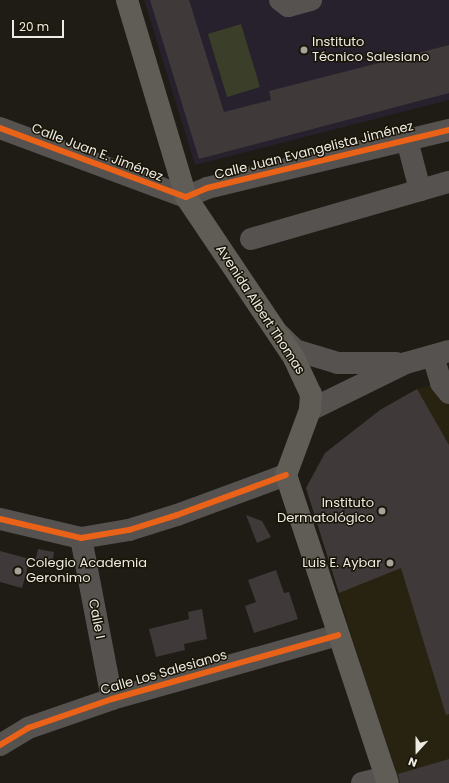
<!DOCTYPE html>
<html>
<head>
<meta charset="utf-8">
<style>
  body { margin:0 }
  #map { position:relative; width:449px; height:783px; overflow:hidden; background:#1e1c14; font-family:Poppins,sans-serif }
  div>[style] { position:absolute }
  [style*='--x'] { left:calc(var(--x)*1px); top:calc(var(--y)*1px); width:calc(var(--w)*1px); rotate:calc(var(--a)*1deg) }
  .built>* { inset:0; background:#282310 }
  .education>* { inset:0; background:#27202d }
  .green>* { inset:0; background:#3b3f2a }
  .building>* { inset:0; background:#3f3939 }
  .minor>* { height:22px; margin:-11px; padding:0 11px; transform-origin:11px; border-radius:11px; background:#555250 }
  .major>* { height:22px; margin:-11px; padding:0 11px; transform-origin:11px; border-radius:11px; background:#605d57 }
  .cycleway>* { height:6px; margin:-3px; padding:0 3px; transform-origin:3px; border-radius:3px; background:#ea6118 }
  .dots>* { width:11px; height:11px; translate:-50% -50%; box-sizing:border-box; border:2px solid #181407; border-radius:50% }
  span { translate:-50% -50%; white-space:nowrap; text-align:center; line-height:1.15; -webkit-text-stroke:3px #181407; paint-order:stroke }
  .poi-label { font-size:13px; color:#eeebe2 }
  .left { translate:0 -50%; text-align:left }
  .right { translate:-100% -50%; text-align:right }
  .street-label { font-size:13px; color:#eeebe2 }
  .north { position:absolute; left:397px; top:731px; width:40px; height:40px; -webkit-text-stroke:3px #181407; paint-order:stroke; rotate:201deg; font-size:11px; font-weight:700; line-height:16px; text-align:center; color:#eeebe2 }
  .north::after { content:''; display:block; margin:auto; width:14px; height:18px; background:#eeebe2; clip-path:polygon(50% 0,100% 100%,50% 72%,0 100%) }
  .scale { position:absolute; left:12px; top:20px; width:52px; height:18px; box-sizing:border-box; border:2px solid #eeebe2; border-top:0; padding-left:5px; font-size:12px; line-height:14px; white-space:nowrap; color:#eeebe2; -webkit-text-stroke:3px #181407; paint-order:stroke }
</style>
</head>
<body>
<div id="map">
  <div class="built">
    <div style="clip-path:polygon(449px 381px,449px 783px,397px 783px,306px 488px,325px 453px,380px 410px,417px 389px)"></div>
  </div>
  <div class="education">
    <div style="clip-path:polygon(144px 0,449px 0,449px 100px,195px 165px)"></div>
  </div>
  <div class="green">
    <div style="clip-path:polygon(241px 24px,260px 87px,227px 97px,208px 34px)"></div>
  </div>
  <div class="building">
    <div style="clip-path:polygon(150px 0,189px 0,224px 112px,271px 100px,269px 91px,449px 45px,449px 93px,199px 159px)"></div>
    <div style="clip-path:polygon(417px 389px,449px 445px,449px 714px,446px 715px,401px 568px,339px 593px,306px 488px,325px 453px,380px 410px)"></div>
    <div style="clip-path:polygon(246px 515px,262px 521px,271px 537px,257px 543px)"></div>
    <div style="clip-path:polygon(38px 549px,54px 552px,52px 566px,35px 563px)"></div>
    <div style="clip-path:polygon(0 551px,30px 559px,22px 588px,0 582px)"></div>
    <div style="clip-path:polygon(276px 570px,284px 593px,289px 592px,298px 619px,254px 633px,245px 606px,256px 602px,248px 580px)"></div>
    <div style="clip-path:polygon(202px 609px,207px 639px,184px 644px,185px 650px,156px 657px,149px 629px,189px 619px,188px 612px)"></div>
    <div style="clip-path:polygon(449px 759px,449px 783px,400px 783px,398px 774px)"></div>
  </div>
  <div class="minor">
    <div style="--x:280;--y:0;--w:10;--a:37"></div>
    <div style="--x:288;--y:6;--w:24;--a:-15"></div>
    <div style="--x:0;--y:128;--w:198;--a:20.4"></div>
    <div style="--x:186;--y:197;--w:23;--a:-23"></div>
    <div style="--x:207;--y:188;--w:249;--a:-13.5"></div>
    <div style="--x:407;--y:140;--w:52;--a:75.4"></div>
    <div style="--x:251;--y:239;--w:206;--a:-16.1"></div>
    <div style="--x:281;--y:336;--w:20;--a:45"></div>
    <div style="--x:295;--y:350;--w:45;--a:16.8"></div>
    <div style="--x:338;--y:363;--w:58;--a:0"></div>
    <div style="--x:433;--y:356;--w:28;--a:73"></div>
    <div style="--x:441;--y:383;--w:13;--a:51"></div>
    <div style="--x:310;--y:410;--w:107;--a:-26.1"></div>
    <div style="--x:406;--y:363;--w:45;--a:-15.6"></div>
    <div style="--x:0;--y:519;--w:83;--a:13.2"></div>
    <div style="--x:81;--y:538;--w:49;--a:-9.5"></div>
    <div style="--x:129;--y:530;--w:50;--a:-17.4"></div>
    <div style="--x:177;--y:515;--w:116;--a:-20.2"></div>
    <div style="--x:81;--y:538;--w:164;--a:79.1"></div>
    <div style="--x:0;--y:745;--w:33;--a:-31"></div>
    <div style="--x:28;--y:728;--w:89;--a:-19"></div>
    <div style="--x:112;--y:699;--w:235;--a:-15.8"></div>
    <div style="--x:362;--y:783;--w:25;--a:-14"></div>
  </div>
  <div class="major">
    <div style="--x:127;--y:0;--w:206;--a:73.3"></div>
    <div style="--x:186;--y:197;--w:194;--a:56.1"></div>
    <div style="--x:294;--y:358;--w:40;--a:65"></div>
    <div style="--x:311;--y:394;--w:16;--a:94"></div>
    <div style="--x:310;--y:410;--w:69;--a:110.3"></div>
    <div style="--x:286;--y:475;--w:324;--a:71.7"></div>
  </div>
  <div class="cycleway">
    <div style="--x:0;--y:128;--w:198;--a:20.4"></div>
    <div style="--x:186;--y:197;--w:23;--a:-23"></div>
    <div style="--x:207;--y:188;--w:249;--a:-13.5"></div>
    <div style="--x:0;--y:519;--w:83;--a:13.2"></div>
    <div style="--x:81;--y:538;--w:49;--a:-9.5"></div>
    <div style="--x:129;--y:530;--w:50;--a:-17.4"></div>
    <div style="--x:177;--y:515;--w:116;--a:-20.2"></div>
    <div style="--x:0;--y:745;--w:33;--a:-31"></div>
    <div style="--x:28;--y:728;--w:89;--a:-19"></div>
    <div style="--x:112;--y:699;--w:235;--a:-15.8"></div>
  </div>
  <div class="dots">
    <div style="left:304px;top:50px;background:#a5a39a"></div>
    <div style="left:382px;top:511px;background:#a5a39a"></div>
    <div style="left:390px;top:563px;background:#a5a39a"></div>
    <div style="left:18px;top:571px;background:#a5a39a"></div>
  </div>
  <div class="poi-label">
    <span class="left" style="left:312px;top:50px">Instituto<br>Técnico Salesiano</span>
    <span class="right" style="left:374px;top:511px">Instituto<br>Dermatológico</span>
    <span class="right" style="left:381px;top:563px">Luis E. Aybar</span>
    <span class="left" style="left:26px;top:571px">Colegio Academia<br>Geronimo</span>
  </div>
  <div class="street-label">
    <span style="left:314px;top:151px;rotate:-14deg">Calle Juan Evangelista Jiménez</span>
    <span style="left:97px;top:153px;rotate:21deg">Calle Juan E. Jiménez</span>
    <span style="left:260px;top:310px;rotate:57deg">Avenida Albert Thomas</span>
    <span style="left:96px;top:619px;rotate:79deg">Calle I</span>
    <span style="left:164px;top:673px;rotate:-16deg">Calle Los Salesianos</span>
  </div>
  <div class="north">N</div>
  <div class="scale">20 m</div>
</div>
</body>
</html>
